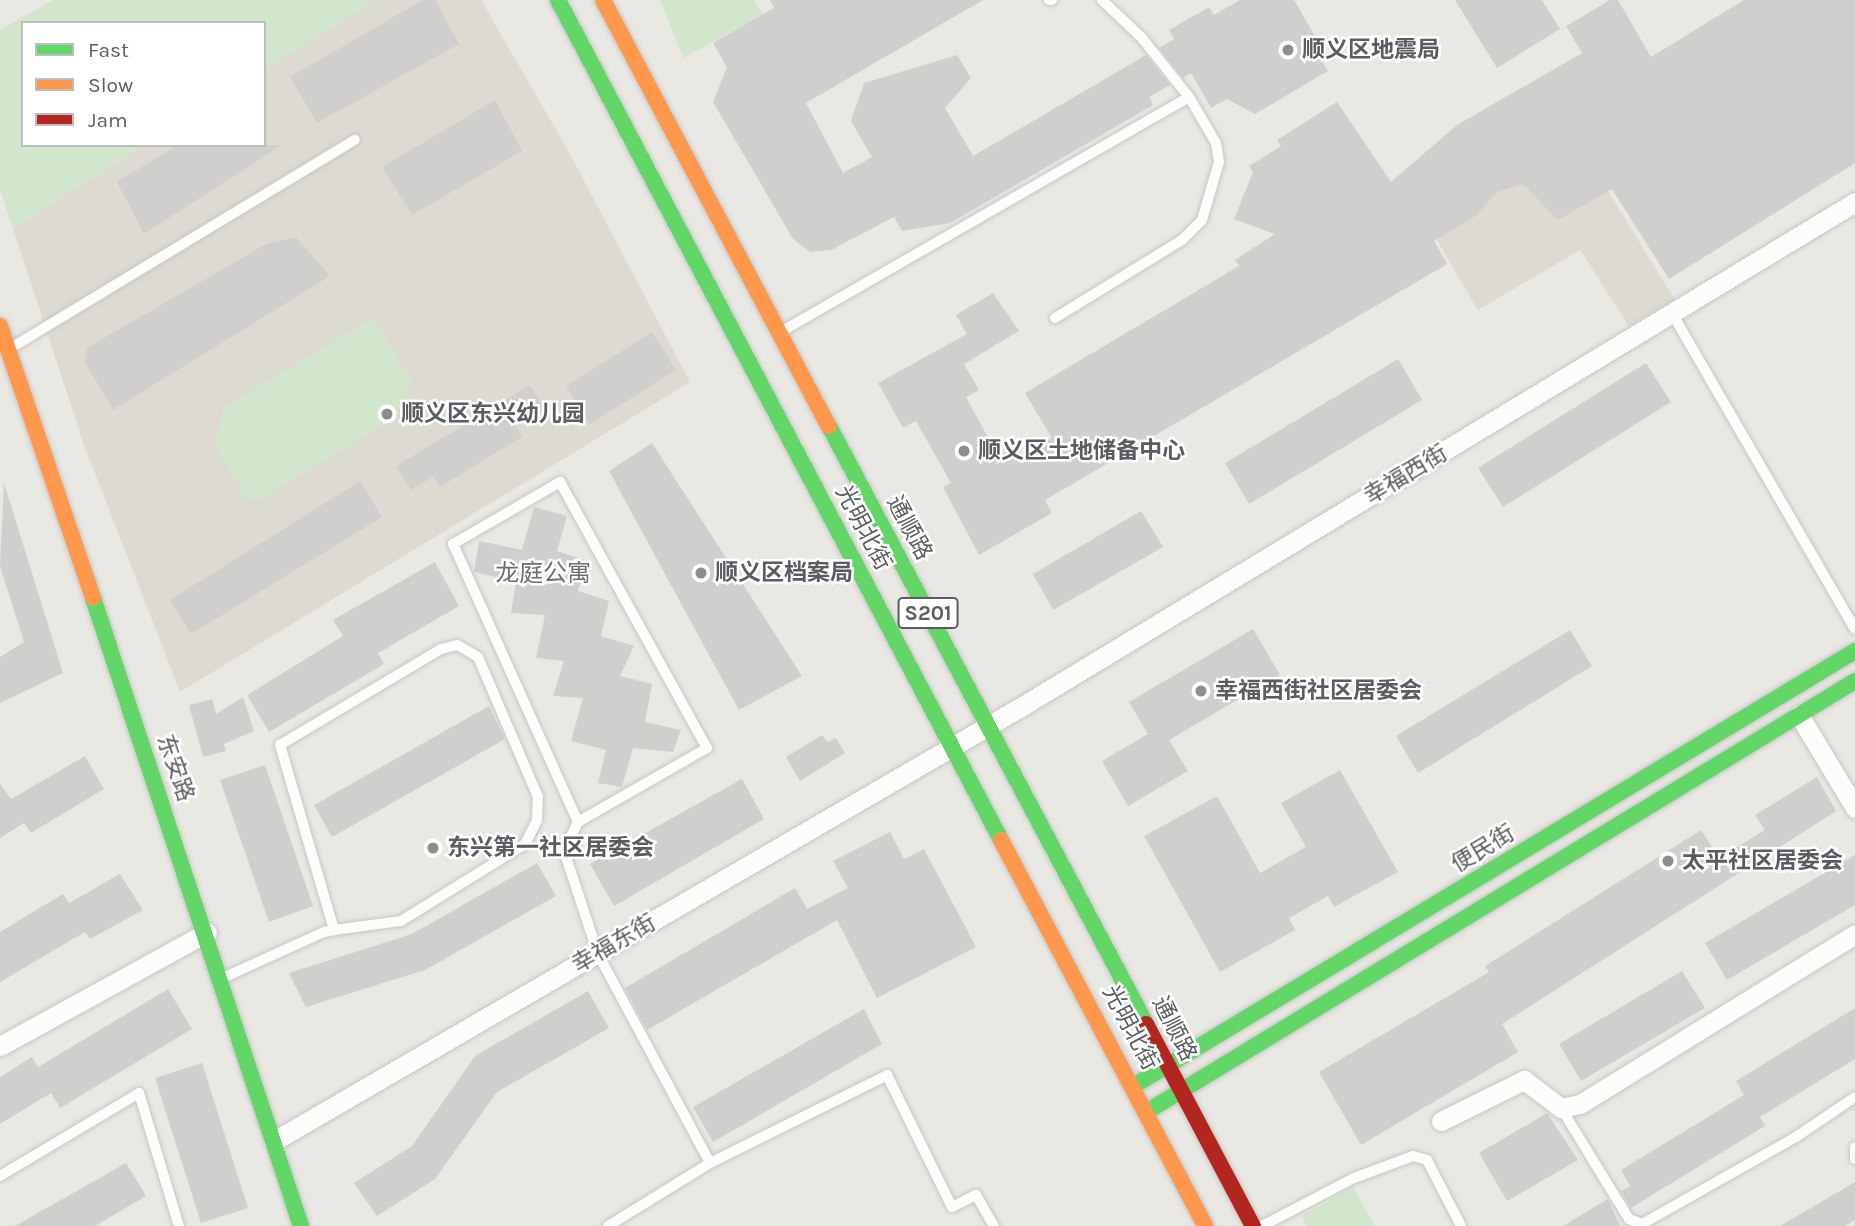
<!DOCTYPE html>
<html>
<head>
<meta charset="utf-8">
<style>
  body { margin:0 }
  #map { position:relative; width:1855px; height:1226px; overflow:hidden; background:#e9e8e3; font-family:Karla,"Noto Sans SC",sans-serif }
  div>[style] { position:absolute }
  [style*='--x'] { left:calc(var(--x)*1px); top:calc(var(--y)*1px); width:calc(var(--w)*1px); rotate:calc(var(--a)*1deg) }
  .education>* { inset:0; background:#dddad2 }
  .green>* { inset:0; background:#d1e6cd }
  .building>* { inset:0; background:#d1cfcd }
  .roads { filter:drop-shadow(0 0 2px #c6c6c5) drop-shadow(0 0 2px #c6c6c5) }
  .lane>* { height:10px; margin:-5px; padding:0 5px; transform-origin:5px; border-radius:5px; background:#fcfcfb }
  .street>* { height:19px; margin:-9.5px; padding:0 9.5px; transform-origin:9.5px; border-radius:9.5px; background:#fcfcfb }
  .fast>* { height:16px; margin:-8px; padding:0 8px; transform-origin:8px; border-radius:8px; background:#63d668 }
  .slow>* { height:16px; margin:-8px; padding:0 8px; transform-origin:8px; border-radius:8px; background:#ff974d }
  .jam>* { height:16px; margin:-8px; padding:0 8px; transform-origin:8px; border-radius:8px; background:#b3261e }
  .dots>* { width:19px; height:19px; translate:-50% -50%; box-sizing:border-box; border:4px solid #fff; border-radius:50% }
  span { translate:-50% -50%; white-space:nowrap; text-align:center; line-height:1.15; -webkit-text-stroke:5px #fff; paint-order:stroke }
  .shield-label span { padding:2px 5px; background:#fff; border:2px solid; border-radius:5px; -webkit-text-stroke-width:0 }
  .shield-label { font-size:21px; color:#595d61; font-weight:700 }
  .poi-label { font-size:23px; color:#595d61; font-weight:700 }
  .left { translate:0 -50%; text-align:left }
  .street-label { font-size:23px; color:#595d61 }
  .neighbourhood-label { font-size:24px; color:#6a6f74 }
  .legend { position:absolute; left:21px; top:21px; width:245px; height:126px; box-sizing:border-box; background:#fff; border:2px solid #bdbec0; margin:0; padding:9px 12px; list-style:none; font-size:21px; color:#595d61 }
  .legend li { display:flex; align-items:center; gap:14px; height:35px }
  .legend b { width:35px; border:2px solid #bdbec0 }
</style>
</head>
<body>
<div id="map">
  <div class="education">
    <div style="clip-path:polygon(evenodd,54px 0,481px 0,570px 154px,690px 382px,180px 692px,84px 445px,0 189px,0 30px,54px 0,23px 23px,264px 23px,264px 145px,23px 145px,23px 23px)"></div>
    <div style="clip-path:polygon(1550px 97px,1675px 300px,1629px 326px,1580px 250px,1478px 310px,1418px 208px)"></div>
  </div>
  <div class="green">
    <div style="clip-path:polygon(54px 0,376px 0,264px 70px,264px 23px,23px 23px,23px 145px,145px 145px,13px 229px,0 189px,0 30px)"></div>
    <div style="clip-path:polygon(660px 0,754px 0,763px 15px,683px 58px)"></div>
    <div style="clip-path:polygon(374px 318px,412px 382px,395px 418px,260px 499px,246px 499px,216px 445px,223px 408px)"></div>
    <div style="clip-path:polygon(1353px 1187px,1375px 1226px,1306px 1226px,1302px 1216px)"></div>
  </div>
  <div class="building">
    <div style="clip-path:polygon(423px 0,435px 0,459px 44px,317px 123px,290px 77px)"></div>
    <div style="clip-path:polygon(770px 0,983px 0,806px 103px,843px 173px,872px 157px,851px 121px,864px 83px,957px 55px,971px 78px,945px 108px,973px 156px,1146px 55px,1170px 85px,1149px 97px,1153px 105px,950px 223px,902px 231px,894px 217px,831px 250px,810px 252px,793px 239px,713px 102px,727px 67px,713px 43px,774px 8px)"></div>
    <div style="clip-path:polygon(1240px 0,1294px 0,1322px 48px,1316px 51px,1328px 71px,1255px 114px,1227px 99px,1211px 108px,1191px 73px,1183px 78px,1159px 48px,1174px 39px,1169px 30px,1209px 7px,1214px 15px)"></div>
    <div style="clip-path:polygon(1455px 0,1542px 0,1560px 29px,1497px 68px)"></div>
    <div style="clip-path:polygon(1610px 0,1618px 0,1651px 57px,1744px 0,1855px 0,1855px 163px,1669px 279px,1612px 189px,1558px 220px,1523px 184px,1497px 192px,1477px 215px,1434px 241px,1447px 264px,1045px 500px,1052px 513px,979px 555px,943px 487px,951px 483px,916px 421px,903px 428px,878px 383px,967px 334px,956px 315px,993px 293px,1019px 331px,964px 364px,979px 390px,966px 397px,998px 456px,1015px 447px,1020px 457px,1052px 438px,1025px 393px,1239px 266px,1235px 260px,1275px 234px,1234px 219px,1253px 172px,1249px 166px,1281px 146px,1277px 140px,1337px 102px,1391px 182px,1457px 125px,1582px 53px,1566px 26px)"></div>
    <div style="clip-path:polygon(495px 100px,522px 151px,412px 215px,382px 167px)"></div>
    <div style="clip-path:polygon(178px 145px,282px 145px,144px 234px,117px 182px)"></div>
    <div style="clip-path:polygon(296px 237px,330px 276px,113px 410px,85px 362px,87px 348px,266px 244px)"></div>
    <div style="clip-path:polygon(652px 332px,676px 370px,590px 424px,566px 386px)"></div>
    <div style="clip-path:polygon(1398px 359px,1422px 400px,1249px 504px,1225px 463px)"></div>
    <div style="clip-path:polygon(1646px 363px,1671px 402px,1503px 507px,1478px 468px)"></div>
    <div style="clip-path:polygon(530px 385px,545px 409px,516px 426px,522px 437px,440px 487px,433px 477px,411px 490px,396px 466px)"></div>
    <div style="clip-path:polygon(652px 443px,802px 676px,739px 710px,609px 471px)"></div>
    <div style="clip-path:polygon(360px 481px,382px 517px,191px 634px,170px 600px)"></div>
    <div style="clip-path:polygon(4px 483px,63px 673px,0 703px,0 657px,24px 642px,0 566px)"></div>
    <div style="clip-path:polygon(534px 507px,567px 516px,557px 551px,587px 561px,578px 591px,609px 601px,601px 636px,634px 646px,620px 676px,652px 684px,645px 722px,681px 730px,673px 752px,633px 748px,622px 787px,598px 783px,606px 750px,571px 741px,583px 698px,553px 696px,564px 661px,536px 658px,545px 615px,511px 613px,516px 582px,474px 572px,479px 541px,522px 550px)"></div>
    <div style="clip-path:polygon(1141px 511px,1163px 547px,1053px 610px,1033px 574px)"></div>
    <div style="clip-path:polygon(435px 562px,459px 606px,378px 653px,384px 664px,269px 732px,247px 695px,343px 636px,333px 620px)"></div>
    <div style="clip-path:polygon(1253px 629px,1280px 675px,1169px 740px,1188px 771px,1128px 806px,1102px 761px,1148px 734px,1129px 702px)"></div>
    <div style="clip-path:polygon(1570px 630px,1592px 666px,1418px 773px,1396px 736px)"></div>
    <div style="clip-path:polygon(243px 697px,254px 731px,224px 744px,226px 751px,203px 757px,189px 705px,212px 699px,216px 714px)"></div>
    <div style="clip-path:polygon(489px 706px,505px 739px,332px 837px,314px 805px)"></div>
    <div style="clip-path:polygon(822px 735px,828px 742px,836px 738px,845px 753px,800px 781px,786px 757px)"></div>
    <div style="clip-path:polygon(85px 756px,104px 789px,31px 833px,24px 823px,0 838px,0 784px,11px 799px)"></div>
    <div style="clip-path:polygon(265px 765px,313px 906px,269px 922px,220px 780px)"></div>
    <div style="clip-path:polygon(1340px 770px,1398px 872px,1334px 907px,1328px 896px,1289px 918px,1295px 930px,1220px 972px,1144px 836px,1217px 796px,1260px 873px,1306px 847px,1281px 803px)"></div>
    <div style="clip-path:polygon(1817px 777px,1836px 811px,1502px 1024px,1518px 1052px,1361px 1145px,1319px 1072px,1489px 972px,1485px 966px,1701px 830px,1719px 858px,1765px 830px,1755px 815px)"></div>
    <div style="clip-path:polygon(742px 779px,764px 819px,614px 906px,590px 864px)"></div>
    <div style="clip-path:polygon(890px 832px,904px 859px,924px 849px,976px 947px,877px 998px,837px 920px,647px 1030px,625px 988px,795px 888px,807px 909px,848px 888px,833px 861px)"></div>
    <div style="clip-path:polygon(1855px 855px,1855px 905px,1727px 980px,1705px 943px)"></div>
    <div style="clip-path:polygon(537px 863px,556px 896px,425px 970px,306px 1007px,289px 973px,412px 934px)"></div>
    <div style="clip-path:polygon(120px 874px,143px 910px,90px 939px,85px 932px,0 982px,0 932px,63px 894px,69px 903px)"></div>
    <div style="clip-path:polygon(1682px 971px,1705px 1008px,1581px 1081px,1559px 1044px)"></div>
    <div style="clip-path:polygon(168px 989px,192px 1029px,60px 1108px,51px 1093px,0 1124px,0 1077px,32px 1057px,38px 1067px)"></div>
    <div style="clip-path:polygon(588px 991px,609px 1028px,497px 1092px,435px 1179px,377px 1216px,354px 1183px,412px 1146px,475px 1056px)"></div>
    <div style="clip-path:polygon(1855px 1008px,1855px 1059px,1760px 1117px,1765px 1126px,1631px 1208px,1621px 1191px,1630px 1186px,1621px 1170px,1744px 1095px,1736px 1081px)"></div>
    <div style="clip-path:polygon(864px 1009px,882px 1044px,713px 1142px,693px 1107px)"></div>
    <div style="clip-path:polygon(202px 1063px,248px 1208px,201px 1223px,155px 1078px)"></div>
    <div style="clip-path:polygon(1547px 1113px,1578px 1160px,1507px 1201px,1479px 1153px)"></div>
    <div style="clip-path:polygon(126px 1163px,146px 1196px,95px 1226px,15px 1226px)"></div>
    <div style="clip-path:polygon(1855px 1182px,1855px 1220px,1845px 1226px,1780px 1226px)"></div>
    <div style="clip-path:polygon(1608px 1199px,1620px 1226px,1563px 1226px)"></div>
  </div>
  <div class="roads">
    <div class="lane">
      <div style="--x:1049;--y:0;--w:3;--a:0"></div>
      <div style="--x:1673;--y:315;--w:363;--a:59.9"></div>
      <div style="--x:1055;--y:318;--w:149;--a:-31.6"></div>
      <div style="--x:1182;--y:240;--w:28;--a:-45"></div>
      <div style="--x:1202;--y:220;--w:60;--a:-73.7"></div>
      <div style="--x:1219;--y:162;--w:19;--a:-99"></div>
      <div style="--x:1216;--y:143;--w:53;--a:-120.4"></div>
      <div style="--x:784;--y:330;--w:467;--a:-29.9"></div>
      <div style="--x:1189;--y:97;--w:75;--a:-128.5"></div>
      <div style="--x:1142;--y:38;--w:55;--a:-136.5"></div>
      <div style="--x:11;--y:348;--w:402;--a:-31.2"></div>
      <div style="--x:578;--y:822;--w:305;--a:-114.2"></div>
      <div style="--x:453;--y:544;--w:124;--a:-30.1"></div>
      <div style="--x:560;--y:482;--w:304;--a:61.1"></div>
      <div style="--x:707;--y:748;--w:149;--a:150.2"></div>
      <div style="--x:578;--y:822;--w:32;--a:116"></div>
      <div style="--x:564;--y:851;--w:108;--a:71.7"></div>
      <div style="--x:598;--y:954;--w:237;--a:61.8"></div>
      <div style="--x:227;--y:976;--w:107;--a:-24.4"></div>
      <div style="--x:324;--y:932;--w:10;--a:-11"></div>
      <div style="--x:334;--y:930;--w:68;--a:-7.7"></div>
      <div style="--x:401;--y:921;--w:146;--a:-31.8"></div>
      <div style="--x:525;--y:844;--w:27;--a:-63"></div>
      <div style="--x:537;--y:820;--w:23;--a:-88"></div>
      <div style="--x:538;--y:797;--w:152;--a:-113.2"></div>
      <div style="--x:478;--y:657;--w:24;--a:-150"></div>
      <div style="--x:457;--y:645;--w:16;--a:166"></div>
      <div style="--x:441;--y:649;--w:187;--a:149.2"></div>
      <div style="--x:280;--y:745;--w:193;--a:73.7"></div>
      <div style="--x:1561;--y:1108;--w:130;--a:58.5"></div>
      <div style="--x:1629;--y:1219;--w:14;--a:21"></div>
      <div style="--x:1642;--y:1224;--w:177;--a:-29.5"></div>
      <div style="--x:1796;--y:1137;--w:71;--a:-34.1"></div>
      <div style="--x:1855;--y:1147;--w:12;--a:90"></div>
      <div style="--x:0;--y:1176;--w:162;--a:-30.8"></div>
      <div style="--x:139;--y:1093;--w:139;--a:73.3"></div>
      <div style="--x:608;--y:1226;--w:120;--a:-31.7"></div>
      <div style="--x:710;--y:1163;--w:198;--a:-26.4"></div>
      <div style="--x:887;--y:1075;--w:147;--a:63.8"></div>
      <div style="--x:952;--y:1207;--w:27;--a:-27"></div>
      <div style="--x:976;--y:1195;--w:36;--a:60"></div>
      <div style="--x:1262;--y:1226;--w:104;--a:-27.6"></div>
      <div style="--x:1354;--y:1178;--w:63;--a:-20.4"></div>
      <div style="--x:1413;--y:1156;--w:15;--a:16"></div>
      <div style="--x:1427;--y:1160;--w:74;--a:62.7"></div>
    </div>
    <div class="street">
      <div style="--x:1799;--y:715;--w:109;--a:58.9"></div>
      <div style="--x:0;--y:1046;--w:236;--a:-28.8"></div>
      <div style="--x:1441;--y:1121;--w:93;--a:-26.3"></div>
      <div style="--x:1524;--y:1080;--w:46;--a:37.1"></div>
      <div style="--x:1561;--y:1108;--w:19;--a:-12"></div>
      <div style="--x:1580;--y:1104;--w:323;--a:-31.7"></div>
      <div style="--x:274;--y:1141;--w:862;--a:-30.17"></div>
      <div style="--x:1019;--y:708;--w:977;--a:-31.18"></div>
    </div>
    <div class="fast">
      <div style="--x:558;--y:0;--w:950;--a:62.19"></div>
      <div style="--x:829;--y:426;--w:677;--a:62.07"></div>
      <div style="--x:93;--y:598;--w:662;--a:71.67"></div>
      <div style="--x:1135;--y:1085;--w:841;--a:-31.08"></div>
      <div style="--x:1148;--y:1111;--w:827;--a:-31.31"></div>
    </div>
    <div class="slow">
      <div style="--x:603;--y:0;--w:482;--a:62.1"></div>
      <div style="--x:0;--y:326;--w:287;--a:71.1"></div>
      <div style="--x:1001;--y:840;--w:437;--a:62.1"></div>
    </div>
    <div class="jam">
      <div style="--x:1146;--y:1024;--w:229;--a:62.1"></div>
    </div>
  </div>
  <div class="dots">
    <div style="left:1288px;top:50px;background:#8b8e8e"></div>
    <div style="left:387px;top:414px;background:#8b8e8e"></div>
    <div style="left:964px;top:451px;background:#8b8e8e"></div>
    <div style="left:701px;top:573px;background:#8b8e8e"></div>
    <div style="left:1201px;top:691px;background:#8b8e8e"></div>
    <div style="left:433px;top:848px;background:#8b8e8e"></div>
    <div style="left:1668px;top:861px;background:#8b8e8e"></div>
  </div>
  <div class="shield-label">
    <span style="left:928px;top:613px">S201</span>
  </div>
  <div class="poi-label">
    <span class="left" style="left:1302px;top:50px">顺义区地震局</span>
    <span class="left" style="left:401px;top:414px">顺义区东兴幼儿园</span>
    <span class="left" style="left:978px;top:451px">顺义区土地储备中心</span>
    <span class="left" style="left:715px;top:573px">顺义区档案局</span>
    <span class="left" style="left:1215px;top:691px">幸福西街社区居委会</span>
    <span class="left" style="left:447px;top:848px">东兴第一社区居委会</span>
    <span class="left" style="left:1682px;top:861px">太平社区居委会</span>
  </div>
  <div class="street-label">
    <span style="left:1406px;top:475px;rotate:-31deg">幸福西街</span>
    <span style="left:863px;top:528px;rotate:62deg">光明北街</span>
    <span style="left:909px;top:528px;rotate:62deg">通顺路</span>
    <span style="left:175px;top:768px;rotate:71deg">东安路</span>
    <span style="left:1483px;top:849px;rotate:-31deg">便民街</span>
    <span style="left:614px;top:944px;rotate:-30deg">幸福东街</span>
    <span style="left:1130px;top:1028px;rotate:62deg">光明北街</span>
    <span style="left:1174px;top:1029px;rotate:63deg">通顺路</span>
  </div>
  <div class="neighbourhood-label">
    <span style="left:543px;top:574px">龙庭公寓</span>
  </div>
  <ul class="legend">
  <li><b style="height:9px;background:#63d668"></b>Fast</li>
  <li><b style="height:9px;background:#ff974d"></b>Slow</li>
  <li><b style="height:9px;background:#b3261e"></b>Jam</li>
  </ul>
</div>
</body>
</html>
